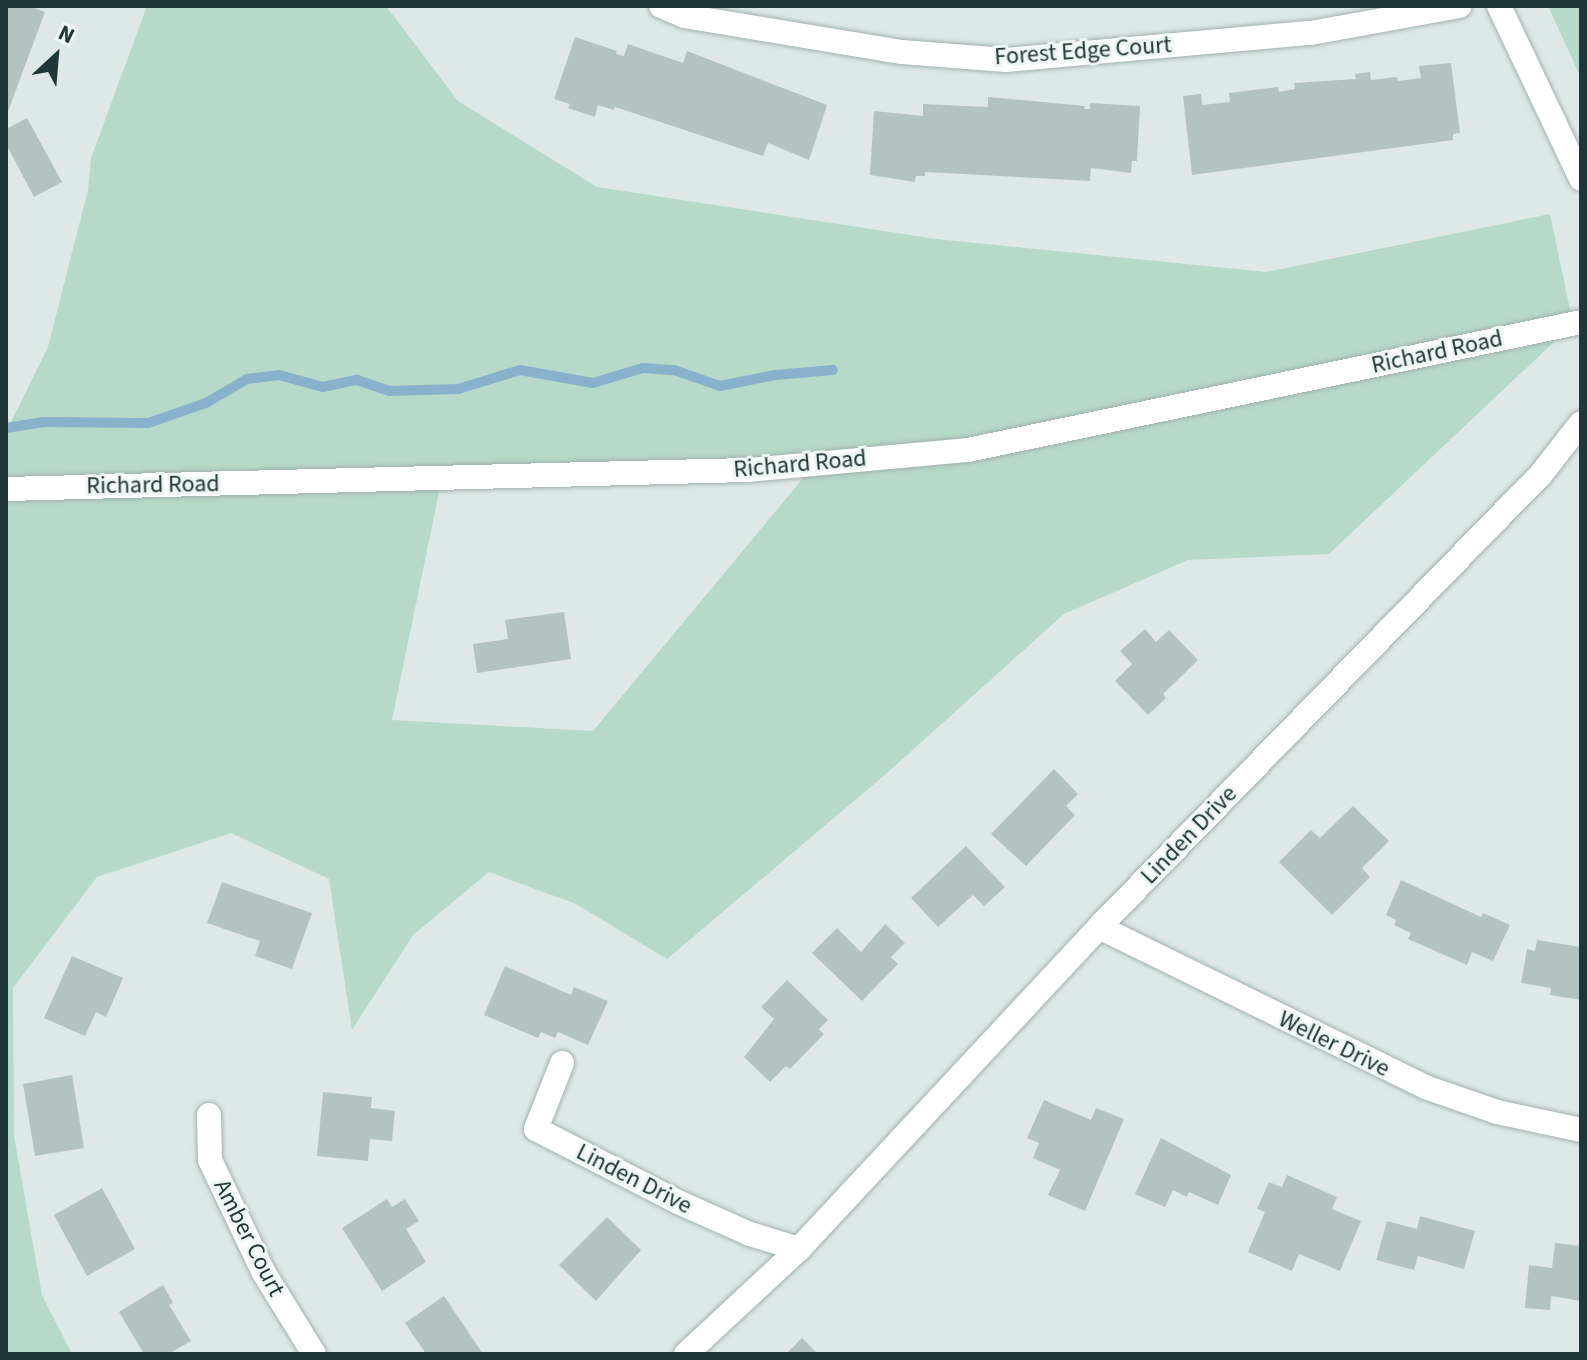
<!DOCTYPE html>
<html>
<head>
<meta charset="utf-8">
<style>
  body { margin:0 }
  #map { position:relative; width:1587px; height:1360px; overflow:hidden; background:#dee9e7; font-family:"Source Sans 3",sans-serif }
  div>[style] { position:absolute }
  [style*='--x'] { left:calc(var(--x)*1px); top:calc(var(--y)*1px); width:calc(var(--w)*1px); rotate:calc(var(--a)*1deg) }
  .green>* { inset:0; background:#b7d9c9 }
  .stream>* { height:10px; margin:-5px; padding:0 5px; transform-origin:5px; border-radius:5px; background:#88b1cc }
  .building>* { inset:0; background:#b3c3c0 }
  .roads { filter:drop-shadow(0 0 2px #a1b0af) drop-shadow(0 0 2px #a1b0af) }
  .minor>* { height:24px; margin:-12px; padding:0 12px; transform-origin:12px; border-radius:12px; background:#fff }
  .tertiary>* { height:24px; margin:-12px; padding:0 12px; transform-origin:12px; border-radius:12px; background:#fff }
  span { translate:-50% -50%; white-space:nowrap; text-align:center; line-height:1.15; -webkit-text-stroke:6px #eef6f4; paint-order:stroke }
  .street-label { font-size:24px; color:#203737 }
  .frame { position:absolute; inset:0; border:8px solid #203737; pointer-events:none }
  .north { position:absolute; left:16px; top:16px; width:80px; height:80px; -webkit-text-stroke:6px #eef6f4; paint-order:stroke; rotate:26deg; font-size:22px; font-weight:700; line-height:32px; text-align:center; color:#203737 }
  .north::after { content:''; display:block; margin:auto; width:28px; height:36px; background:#203737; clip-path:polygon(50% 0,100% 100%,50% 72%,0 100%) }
</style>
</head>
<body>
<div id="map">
  <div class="green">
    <div style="clip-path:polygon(evenodd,147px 6px,386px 6px,458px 101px,597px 187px,936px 239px,1266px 272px,1550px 214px,1573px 324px,1329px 554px,1188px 560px,1064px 614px,887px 773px,667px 959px,576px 904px,489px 872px,413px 935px,352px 1030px,329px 879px,231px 833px,97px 877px,13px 988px,14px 1136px,42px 1295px,72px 1354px,6px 1354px,6px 432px,48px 347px,88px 190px,91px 158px,147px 6px,814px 465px,593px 731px,392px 720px,442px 478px,814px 465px)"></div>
    <div style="clip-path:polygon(1548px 6px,1581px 6px,1581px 78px)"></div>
  </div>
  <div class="stream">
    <div style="--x:6;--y:428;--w:38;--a:-9"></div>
    <div style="--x:44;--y:422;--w:104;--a:0.6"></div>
    <div style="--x:148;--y:423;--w:61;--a:-19"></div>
    <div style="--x:206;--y:403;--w:48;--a:-30.3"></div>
    <div style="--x:247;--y:379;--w:32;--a:-7"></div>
    <div style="--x:279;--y:375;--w:46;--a:15.3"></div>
    <div style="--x:323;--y:387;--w:35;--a:-12"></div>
    <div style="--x:357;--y:380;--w:34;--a:19"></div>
    <div style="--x:389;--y:391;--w:69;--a:-1.7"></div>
    <div style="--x:458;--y:389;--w:65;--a:-17"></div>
    <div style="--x:520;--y:370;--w:74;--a:10.1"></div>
    <div style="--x:593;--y:383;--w:52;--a:-16.7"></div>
    <div style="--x:643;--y:368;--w:31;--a:4"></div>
    <div style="--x:674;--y:370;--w:49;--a:19.2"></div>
    <div style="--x:720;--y:386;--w:56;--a:-11.3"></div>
    <div style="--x:775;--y:375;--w:58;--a:-4.9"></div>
  </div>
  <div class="building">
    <div style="clip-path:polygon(6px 6px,29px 6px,45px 12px,6px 117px)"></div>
    <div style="clip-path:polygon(575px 37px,617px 51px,616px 54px,624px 56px,628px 44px,683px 63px,687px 51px,827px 105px,809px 160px,768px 143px,763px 156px,615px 107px,614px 110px,598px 105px,595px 117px,568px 108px,570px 104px,554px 99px)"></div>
    <div style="clip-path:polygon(1451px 63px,1460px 133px,1453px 134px,1453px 140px,1192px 175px,1183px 96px,1201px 94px,1202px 105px,1230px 102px,1229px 93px,1278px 87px,1279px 92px,1295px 89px,1294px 83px,1356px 79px,1355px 74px,1370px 72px,1371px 80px,1397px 77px,1398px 81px,1421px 78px,1419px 66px)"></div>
    <div style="clip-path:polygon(988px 97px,1085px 106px,1084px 109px,1090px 109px,1090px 103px,1140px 106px,1137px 161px,1132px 161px,1131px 173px,1091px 168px,1090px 181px,925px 172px,925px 176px,916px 176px,915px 182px,870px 175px,874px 111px,923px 116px,923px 104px,988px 107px)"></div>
    <div style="clip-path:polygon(27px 118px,62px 182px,34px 197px,6px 144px,6px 129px)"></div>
    <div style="clip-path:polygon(564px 612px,571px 659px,477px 673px,473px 644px,508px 639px,505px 620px)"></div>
    <div style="clip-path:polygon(1145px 629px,1156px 642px,1169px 630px,1198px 660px,1163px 694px,1166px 698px,1148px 715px,1115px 681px,1132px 664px,1120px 651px)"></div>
    <div style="clip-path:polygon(1054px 769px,1078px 794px,1066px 806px,1075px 815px,1026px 866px,991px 834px)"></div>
    <div style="clip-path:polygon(1353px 806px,1389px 841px,1362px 868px,1370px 877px,1332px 915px,1279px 862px,1311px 830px,1320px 838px)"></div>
    <div style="clip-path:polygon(966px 846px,1005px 887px,984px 906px,973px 895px,938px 927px,911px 898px)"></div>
    <div style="clip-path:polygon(1401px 880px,1481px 917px,1483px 913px,1510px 925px,1493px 961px,1472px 952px,1467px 965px,1408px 939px,1411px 933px,1394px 925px,1396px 920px,1386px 915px)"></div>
    <div style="clip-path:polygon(222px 882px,312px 913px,292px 969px,255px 956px,260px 941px,207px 923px)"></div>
    <div style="clip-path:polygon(885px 924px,905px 943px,891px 957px,898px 964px,862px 1001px,812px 953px,837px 928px,861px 952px)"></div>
    <div style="clip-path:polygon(1537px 940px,1581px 947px,1581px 1000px,1550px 995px,1551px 988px,1521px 983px,1527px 949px,1535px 951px)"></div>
    <div style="clip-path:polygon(72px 956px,123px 978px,106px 1017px,96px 1012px,85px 1036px,44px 1018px)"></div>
    <div style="clip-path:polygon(505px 966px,571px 995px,574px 987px,608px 1001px,588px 1045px,558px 1032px,555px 1038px,541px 1032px,538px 1038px,484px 1015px)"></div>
    <div style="clip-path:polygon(787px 980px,828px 1020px,819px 1029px,824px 1034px,790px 1069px,786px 1066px,770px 1082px,744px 1057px,774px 1019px,761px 1007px)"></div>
    <div style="clip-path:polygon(72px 1075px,84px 1148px,35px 1156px,23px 1084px)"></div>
    <div style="clip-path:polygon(323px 1092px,372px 1097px,371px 1108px,395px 1111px,392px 1141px,370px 1139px,368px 1161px,317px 1156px)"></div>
    <div style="clip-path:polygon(1044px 1100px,1091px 1120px,1096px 1108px,1124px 1119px,1085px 1211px,1048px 1195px,1060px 1170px,1033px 1158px,1039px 1143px,1027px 1138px)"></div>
    <div style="clip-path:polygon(1161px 1138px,1231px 1175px,1218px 1205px,1189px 1192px,1187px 1197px,1173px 1190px,1165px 1207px,1135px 1194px)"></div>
    <div style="clip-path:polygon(1287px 1175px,1337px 1197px,1332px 1209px,1361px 1221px,1340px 1271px,1299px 1254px,1292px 1271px,1248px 1252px,1265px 1212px,1257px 1209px,1269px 1182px,1282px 1187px)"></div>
    <div style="clip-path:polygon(102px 1188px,135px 1249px,87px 1276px,54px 1215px)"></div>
    <div style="clip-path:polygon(387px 1199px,392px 1207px,405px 1199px,419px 1221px,406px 1229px,426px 1262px,382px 1291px,342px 1228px)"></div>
    <div style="clip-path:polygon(1420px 1216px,1475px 1231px,1464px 1269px,1418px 1256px,1414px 1270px,1376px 1260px,1387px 1221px,1417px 1229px)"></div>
    <div style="clip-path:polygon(607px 1217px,641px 1250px,596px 1301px,559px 1265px)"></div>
    <div style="clip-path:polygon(1555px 1243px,1581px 1246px,1581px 1301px,1551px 1296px,1550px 1310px,1525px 1308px,1529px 1265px,1552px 1268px)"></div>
    <div style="clip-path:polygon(163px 1285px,173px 1303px,169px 1305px,191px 1341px,168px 1354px,144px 1354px,119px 1312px)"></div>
    <div style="clip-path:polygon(444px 1296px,483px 1354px,426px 1354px,405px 1323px)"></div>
    <div style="clip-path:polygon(802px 1338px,818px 1354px,786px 1354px)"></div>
  </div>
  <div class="roads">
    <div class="minor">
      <div style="--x:661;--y:6;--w:25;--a:23"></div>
      <div style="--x:684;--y:16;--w:221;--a:9.4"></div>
      <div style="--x:902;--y:52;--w:104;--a:4.4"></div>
      <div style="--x:1006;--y:60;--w:306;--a:-5.1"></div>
      <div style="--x:1311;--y:33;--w:151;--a:-10.3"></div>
      <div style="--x:1499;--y:6;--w:191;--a:64.6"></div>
      <div style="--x:1099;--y:927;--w:363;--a:26.1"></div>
      <div style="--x:1425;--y:1087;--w:76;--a:19.1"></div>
      <div style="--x:1497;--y:1112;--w:86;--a:12.1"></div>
      <div style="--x:562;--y:1063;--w:71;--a:111.5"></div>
      <div style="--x:536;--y:1129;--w:160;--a:27.2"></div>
      <div style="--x:678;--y:1202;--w:79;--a:24"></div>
      <div style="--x:750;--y:1234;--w:51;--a:17"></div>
      <div style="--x:799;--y:1249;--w:440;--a:-47"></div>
      <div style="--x:1099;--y:927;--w:634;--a:-45.7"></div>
      <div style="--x:1542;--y:473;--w:63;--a:-52"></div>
      <div style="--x:209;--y:1115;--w:45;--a:88.7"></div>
      <div style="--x:210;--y:1160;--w:125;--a:64.5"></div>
      <div style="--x:264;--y:1273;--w:95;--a:58.3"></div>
      <div style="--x:686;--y:1354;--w:154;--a:-42.9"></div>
    </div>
    <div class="tertiary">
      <div style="--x:6;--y:489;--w:742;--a:-1.47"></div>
      <div style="--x:748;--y:470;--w:221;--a:-5.2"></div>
      <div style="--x:968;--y:450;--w:626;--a:-11.79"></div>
    </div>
  </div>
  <div class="street-label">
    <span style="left:1083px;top:51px;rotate:-4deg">Forest Edge Court</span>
    <span style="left:1437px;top:352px;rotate:-12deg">Richard Road</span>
    <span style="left:800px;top:464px;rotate:-5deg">Richard Road</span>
    <span style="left:153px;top:485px;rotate:-1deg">Richard Road</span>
    <span style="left:1189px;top:835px;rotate:-46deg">Linden Drive</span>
    <span style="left:1334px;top:1044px;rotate:26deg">Weller Drive</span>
    <span style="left:634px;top:1179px;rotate:27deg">Linden Drive</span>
    <span style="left:249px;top:1238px;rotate:63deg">Amber Court</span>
  </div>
  <div class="frame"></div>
  <div class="north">N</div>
</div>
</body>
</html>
